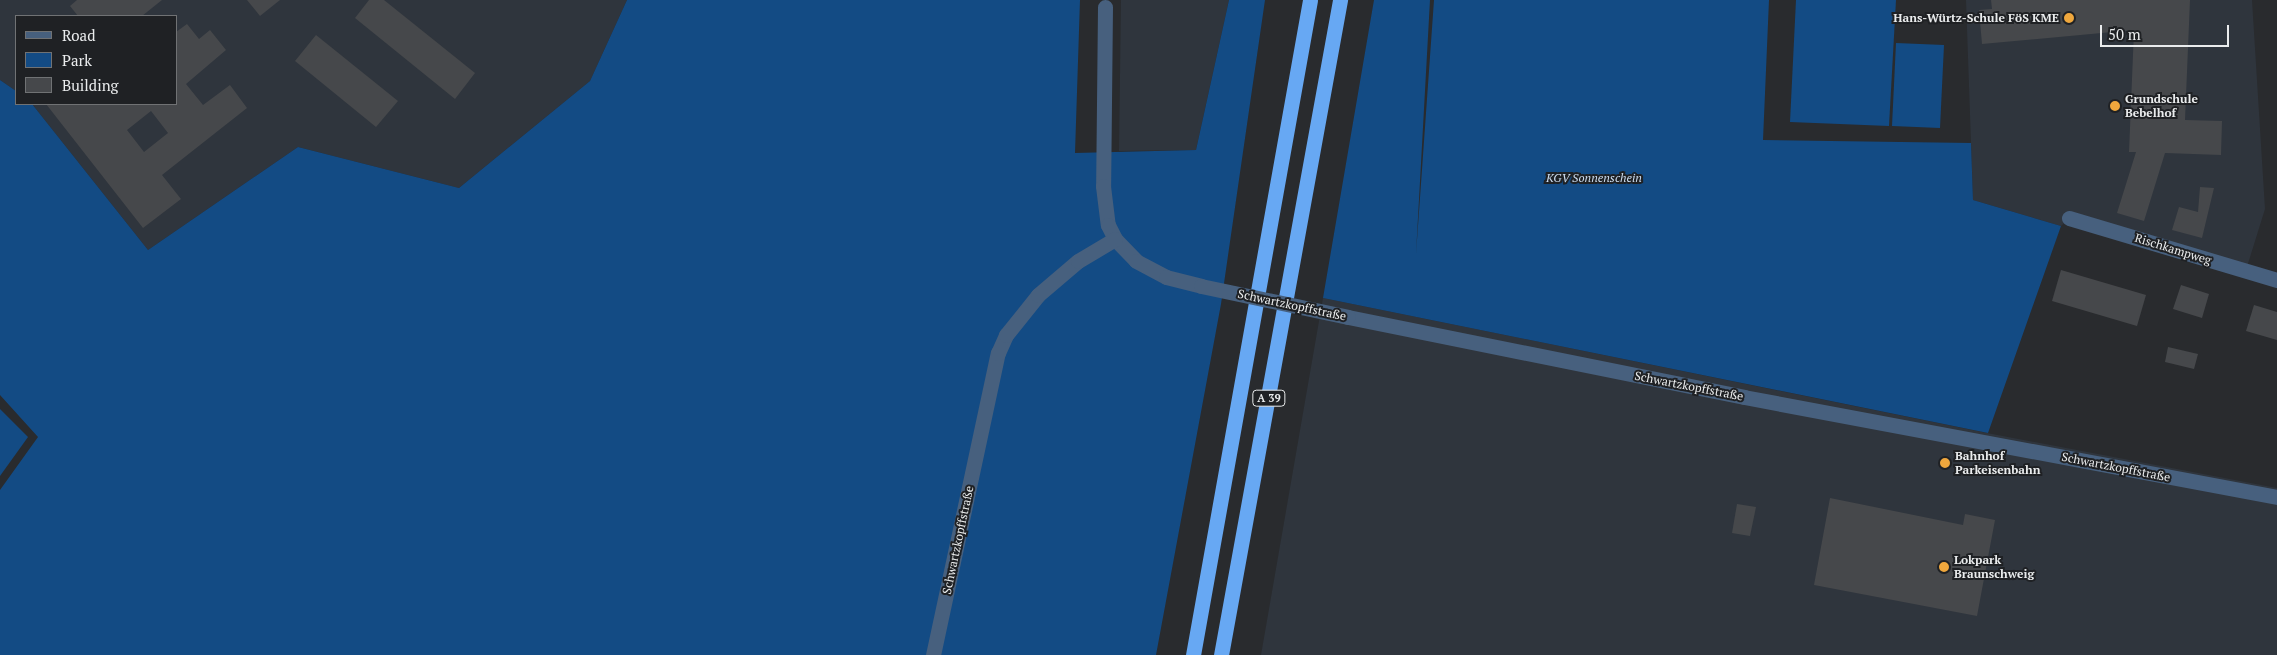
<!DOCTYPE html>
<html>
<head>
<meta charset="utf-8">
<style>
  body { margin:0 }
  #map { position:relative; width:2277px; height:655px; overflow:hidden; background:#292b2e; font-family:"PT Serif",serif }
  div>[style] { position:absolute }
  [style*='--x'] { left:calc(var(--x)*1px); top:calc(var(--y)*1px); width:calc(var(--w)*1px); rotate:calc(var(--a)*1deg) }
  .built>* { inset:0; background:#2f353d }
  .green>* { inset:0; background:#134b84 }
  .building>* { inset:0; background:#46484b }
  .street>* { height:15px; margin:-7.5px; padding:0 7.5px; transform-origin:7.5px; border-radius:7.5px; background:#47607e }
  .highway>* { height:15px; margin:-7.5px; padding:0 7.5px; transform-origin:7.5px; border-radius:7.5px; background:#67a8f3 }
  .street-bridge>* { height:15px; margin:-7.5px; padding:0 7.5px; transform-origin:7.5px; border-radius:7.5px; background:#47607e }
  .dots>* { width:14px; height:14px; translate:-50% -50%; box-sizing:border-box; border:2px solid #1f2124; border-radius:50% }
  span { translate:-50% -50%; white-space:nowrap; text-align:center; line-height:1.15; -webkit-text-stroke:4px #1f2124; paint-order:stroke }
  .shield-label span { padding:1px 4px; background:#1f2124; border:1px solid; border-radius:4px; -webkit-text-stroke-width:0 }
  .shield-label { font-size:11px; color:#eaeced; font-weight:700 }
  .poi-label { font-size:12px; color:#eaeced; font-weight:700 }
  .right { translate:-100% -50%; text-align:right }
  .left { translate:0 -50%; text-align:left }
  .park-label { font-size:12px; color:#ccdcef; font-style:italic }
  .street-label { font-size:12px; color:#eaeced }
  .legend { position:absolute; left:15px; top:15px; width:162px; height:90px; box-sizing:border-box; background:#1f2124; border:1px solid #707274; margin:0; padding:6px 9px; list-style:none; font-size:15px; color:#eaeced }
  .legend li { display:flex; align-items:center; gap:10px; height:25px }
  .legend b { width:25px; border:1px solid #707274 }
  .scale { position:absolute; left:2100px; top:25px; width:129px; height:22px; box-sizing:border-box; border:2px solid #eaeced; border-top:0; padding-left:6px; font-size:15px; line-height:18px; white-space:nowrap; color:#eaeced; -webkit-text-stroke:4px #1f2124; paint-order:stroke }
</style>
</head>
<body>
<div id="map">
  <div class="built">
    <div style="clip-path:polygon(0 0,627px 0,590px 81px,459px 188px,298px 147px,148px 250px,32px 104px,176px 104px,176px 16px,16px 16px,16px 91px,0 80px)"></div>
    <div style="clip-path:polygon(1121px 0,1229px 0,1196px 150px,1119px 151px)"></div>
    <div style="clip-path:polygon(1966px 0,2252px 0,2265px 209px,2246px 270px,2070px 218px,2061px 226px,1973px 200px)"></div>
    <div style="clip-path:polygon(1323px 298px,1987px 433px,2277px 488px,2277px 655px,1261px 655px)"></div>
  </div>
  <div class="green">
    <div style="clip-path:polygon(627px 0,1080px 0,1075px 153px,1196px 150px,1229px 0,1265px 0,1221px 304px,1156px 655px,0 655px,0 490px,38px 437px,0 395px,0 80px,16px 91px,16px 104px,32px 104px,148px 250px,298px 147px,459px 188px,590px 81px)"></div>
    <div style="clip-path:polygon(1374px 0,1430px 0,1416px 254px,1434px 0,1769px 0,1763px 140px,1971px 143px,1973px 200px,2061px 226px,1988px 433px,1323px 298px)"></div>
    <div style="clip-path:polygon(1796px 0,1896px 0,1889px 126px,1790px 122px)"></div>
    <div style="clip-path:polygon(1896px 43px,1944px 45px,1940px 128px,1892px 126px)"></div>
    <div style="clip-path:polygon(0 409px,28px 437px,0 476px)"></div>
  </div>
  <div class="building">
    <div style="clip-path:polygon(77px 0,162px 0,142px 16px,78px 16px,70px 6px)"></div>
    <div style="clip-path:polygon(247px 0,280px 0,260px 16px)"></div>
    <div style="clip-path:polygon(369px 0,384px 0,475px 73px,455px 99px,355px 18px)"></div>
    <div style="clip-path:polygon(1991px 0,2190px 0,2185px 120px,2222px 121px,2221px 155px,2165px 153px,2144px 221px,2117px 213px,2136px 152px,2129px 152px,2134px 30px,1982px 44px,1979px 10px,1992px 9px)"></div>
    <div style="clip-path:polygon(evenodd,187px 24px,199px 39px,210px 30px,226px 50px,186px 84px,203px 105px,230px 85px,247px 108px,162px 175px,181px 199px,143px 228px,46px 104px,176px 104px,176px 32px,187px 24px,151px 111px,168px 133px,144px 152px,127px 130px,151px 111px)"></div>
    <div style="clip-path:polygon(316px 35px,398px 101px,376px 127px,295px 61px)"></div>
    <div style="clip-path:polygon(2200px 187px,2214px 188px,2202px 238px,2172px 230px,2179px 207px,2198px 212px)"></div>
    <div style="clip-path:polygon(2061px 270px,2146px 295px,2137px 326px,2052px 301px)"></div>
    <div style="clip-path:polygon(2181px 285px,2209px 294px,2202px 318px,2173px 309px)"></div>
    <div style="clip-path:polygon(2254px 305px,2277px 312px,2277px 340px,2246px 331px)"></div>
    <div style="clip-path:polygon(2168px 347px,2198px 354px,2194px 369px,2165px 362px)"></div>
    <div style="clip-path:polygon(1830px 498px,1963px 525px,1965px 514px,1995px 520px,1977px 616px,1814px 585px)"></div>
    <div style="clip-path:polygon(1737px 504px,1756px 507px,1750px 536px,1732px 533px)"></div>
  </div>
  <div class="street">
    <div style="--x:1105;--y:7;--w:179;--a:90.6"></div>
    <div style="--x:1103;--y:186;--w:39;--a:83"></div>
    <div style="--x:1108;--y:225;--w:16;--a:63"></div>
    <div style="--x:1115;--y:239;--w:30;--a:46"></div>
    <div style="--x:1136;--y:261;--w:34;--a:28"></div>
    <div style="--x:1166;--y:277;--w:36;--a:14"></div>
    <div style="--x:2069;--y:218;--w:217;--a:16.6"></div>
    <div style="--x:1348;--y:317;--w:404;--a:11.4"></div>
    <div style="--x:1744;--y:397;--w:542;--a:10.63"></div>
    <div style="--x:933;--y:655;--w:309;--a:-77.9"></div>
    <div style="--x:998;--y:353;--w:20;--a:-66"></div>
    <div style="--x:1006;--y:335;--w:51;--a:-51.3"></div>
    <div style="--x:1038;--y:295;--w:52;--a:-40.4"></div>
    <div style="--x:1078;--y:261;--w:43;--a:-30.7"></div>
  </div>
  <div class="highway">
    <div style="--x:1193;--y:655;--w:665;--a:-79.87"></div>
    <div style="--x:1221;--y:655;--w:666;--a:-79.7"></div>
  </div>
  <div class="street-bridge">
    <div style="--x:1201;--y:286;--w:150;--a:11.9"></div>
  </div>
  <div class="dots">
    <div style="left:2069px;top:18px;background:#efa73d"></div>
    <div style="left:2115px;top:106px;background:#efa73d"></div>
    <div style="left:1945px;top:463px;background:#efa73d"></div>
    <div style="left:1944px;top:567px;background:#efa73d"></div>
  </div>
  <div class="shield-label">
    <span style="left:1269px;top:398px">A 39</span>
  </div>
  <div class="poi-label">
    <span class="right" style="left:2059px;top:18px">Hans-Würtz-Schule FöS KME</span>
    <span class="left" style="left:2125px;top:106px">Grundschule<br>Bebelhof</span>
    <span class="left" style="left:1955px;top:463px">Bahnhof<br>Parkeisenbahn</span>
    <span class="left" style="left:1954px;top:567px">Lokpark<br>Braunschweig</span>
  </div>
  <div class="park-label">
    <span style="left:1594px;top:178px">KGV Sonnenschein</span>
  </div>
  <div class="street-label">
    <span style="left:2173px;top:249px;rotate:17deg">Rischkampweg</span>
    <span style="left:1292px;top:305px;rotate:12deg">Schwartzkopffstraße</span>
    <span style="left:1689px;top:386px;rotate:11deg">Schwartzkopffstraße</span>
    <span style="left:2116px;top:467px;rotate:11deg">Schwartzkopffstraße</span>
    <span style="left:958px;top:540px;rotate:-78deg">Schwartzkopffstraße</span>
  </div>
  <ul class="legend">
  <li><b style="height:6px;background:#47607e"></b>Road</li>
  <li><b style="height:14px;background:#134b84"></b>Park</li>
  <li><b style="height:14px;background:#46484b"></b>Building</li>
  </ul>
  <div class="scale">50 m</div>
</div>
</body>
</html>
